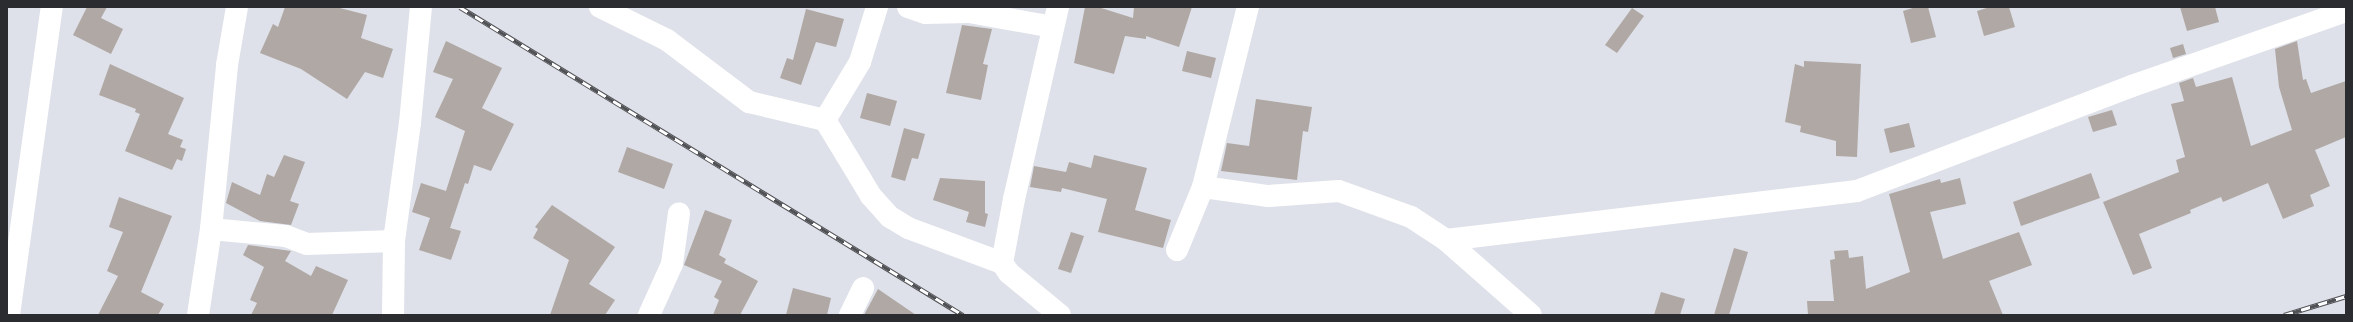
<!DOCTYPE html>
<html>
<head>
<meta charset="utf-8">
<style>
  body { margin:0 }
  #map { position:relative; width:2353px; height:322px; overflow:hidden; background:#dee1e9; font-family:"Asap Condensed",sans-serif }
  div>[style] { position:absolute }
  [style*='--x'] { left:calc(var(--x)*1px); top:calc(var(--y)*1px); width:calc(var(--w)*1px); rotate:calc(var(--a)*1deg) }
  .building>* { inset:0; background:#b0a8a4 }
  .minor>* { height:22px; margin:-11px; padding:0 11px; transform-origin:11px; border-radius:11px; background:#fff }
  .rail>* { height:4.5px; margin-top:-2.25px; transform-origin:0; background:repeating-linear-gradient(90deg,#fff 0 9px,#505155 0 18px); box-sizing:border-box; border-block:1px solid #505155 }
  span { translate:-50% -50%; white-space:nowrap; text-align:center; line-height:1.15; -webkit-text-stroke:4px #fff; paint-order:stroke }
  .frame { position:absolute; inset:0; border:8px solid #2b2c2f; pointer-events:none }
</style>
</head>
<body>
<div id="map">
  <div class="building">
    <div style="clip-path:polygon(87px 7px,107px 7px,101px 18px,123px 29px,111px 54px,73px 35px)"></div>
    <div style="clip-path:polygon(285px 7px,336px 7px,367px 15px,361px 38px,393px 49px,383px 78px,365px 72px,347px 99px,301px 69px,260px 53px,273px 24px,278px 27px)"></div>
    <div style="clip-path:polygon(1085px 7px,1098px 7px,1133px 18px,1134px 7px,1192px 7px,1179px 47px,1146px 36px,1146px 39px,1125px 36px,1114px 74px,1074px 63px)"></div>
    <div style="clip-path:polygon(1916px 7px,1928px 7px,1936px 37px,1911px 43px,1903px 11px)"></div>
    <div style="clip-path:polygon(1990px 7px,2009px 7px,2015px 27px,1984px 36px,1977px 11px)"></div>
    <div style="clip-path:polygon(2180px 7px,2215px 7px,2219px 22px,2187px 31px)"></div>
    <div style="clip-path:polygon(1632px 8px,1644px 16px,1617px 53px,1605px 45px)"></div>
    <div style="clip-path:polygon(806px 9px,844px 19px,836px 47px,816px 42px,801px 85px,780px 78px,787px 58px,793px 60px)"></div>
    <div style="clip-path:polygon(962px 25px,992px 29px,983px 64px,988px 65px,981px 100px,946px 93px)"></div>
    <div style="clip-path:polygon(446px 41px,502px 68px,482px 108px,514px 124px,491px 171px,474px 165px,468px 184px,465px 183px,450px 228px,461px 231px,451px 260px,419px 250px,430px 218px,412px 212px,421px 183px,446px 191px,465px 131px,435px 117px,453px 79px,433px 72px)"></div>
    <div style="clip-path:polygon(2297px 41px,2303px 80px,2306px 79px,2311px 93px,2346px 81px,2346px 137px,2315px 150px,2330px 186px,2310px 195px,2314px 206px,2283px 219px,2268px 183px,2223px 202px,2221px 197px,2190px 210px,2191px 213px,2139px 234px,2152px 268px,2133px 275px,2103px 202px,2179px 172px,2176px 160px,2185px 157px,2171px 104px,2184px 101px,2179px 83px,2193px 78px,2196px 87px,2232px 77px,2251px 146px,2292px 130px,2279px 87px,2275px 49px)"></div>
    <div style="clip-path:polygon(2183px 44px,2186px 54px,2173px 58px,2170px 48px)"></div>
    <div style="clip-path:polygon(1187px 51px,1216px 58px,1211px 78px,1182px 71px)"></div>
    <div style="clip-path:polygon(1804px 61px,1861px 64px,1857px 157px,1836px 156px,1836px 141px,1800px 132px,1801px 126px,1785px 122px,1795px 64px,1804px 67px)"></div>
    <div style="clip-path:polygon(110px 64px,184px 98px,168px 134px,183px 140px,180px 147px,186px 149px,182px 161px,177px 159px,172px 170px,125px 151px,140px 114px,135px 112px,136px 109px,99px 95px)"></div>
    <div style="clip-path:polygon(867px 93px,897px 101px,890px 126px,860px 118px)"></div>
    <div style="clip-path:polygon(1256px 99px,1312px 107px,1308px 132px,1303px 131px,1297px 180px,1221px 171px,1227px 143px,1249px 146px)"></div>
    <div style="clip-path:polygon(2112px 110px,2117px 125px,2093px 132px,2088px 117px)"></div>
    <div style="clip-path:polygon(1909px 123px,1915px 147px,1890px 153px,1884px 129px)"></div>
    <div style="clip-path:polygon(904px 128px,925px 134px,918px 159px,912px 158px,905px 181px,891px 177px)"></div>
    <div style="clip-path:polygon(627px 147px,673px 164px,664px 189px,618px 172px)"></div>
    <div style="clip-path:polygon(284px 155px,305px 162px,290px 201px,299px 204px,291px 225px,260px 221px,226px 203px,232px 182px,260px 195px,267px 174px,274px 177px)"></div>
    <div style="clip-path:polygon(1094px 155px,1147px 168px,1135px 210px,1171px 220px,1163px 248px,1098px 232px,1107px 199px,1062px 188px,1061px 192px,1030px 187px,1034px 166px,1066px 172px,1069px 162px,1091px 168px)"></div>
    <div style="clip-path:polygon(2091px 173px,2100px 198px,2021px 226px,2013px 202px)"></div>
    <div style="clip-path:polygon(940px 178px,985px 181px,985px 213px,988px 214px,985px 227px,966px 222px,969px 212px,933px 200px)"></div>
    <div style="clip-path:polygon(1960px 178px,1966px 204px,1930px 212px,1943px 259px,2019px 232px,2032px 265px,1989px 281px,2003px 315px,1808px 315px,1807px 301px,1834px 301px,1830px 260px,1835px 259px,1834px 251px,1848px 250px,1849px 258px,1863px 256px,1866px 289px,1910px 272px,1889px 194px,1940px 179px,1941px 183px)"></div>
    <div style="clip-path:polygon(119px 197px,172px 216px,141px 292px,164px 304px,158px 315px,98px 315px,118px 276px,107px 271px,123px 232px,109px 227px)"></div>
    <div style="clip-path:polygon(552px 205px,615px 247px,589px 284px,615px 300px,605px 315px,550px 315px,569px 260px,533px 238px,538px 229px,535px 227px)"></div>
    <div style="clip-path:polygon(705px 210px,732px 220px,719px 255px,726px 259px,724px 263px,758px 281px,740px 315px,713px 315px,719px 300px,714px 297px,722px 281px,684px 265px)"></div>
    <div style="clip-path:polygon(1071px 232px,1084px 236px,1071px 273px,1058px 269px)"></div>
    <div style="clip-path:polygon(248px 245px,291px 251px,285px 261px,311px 276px,316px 266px,348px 280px,332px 315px,251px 315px,257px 303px,250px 300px,264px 267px,243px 255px)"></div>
    <div style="clip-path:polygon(1734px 248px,1748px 252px,1729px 315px,1714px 315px)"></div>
    <div style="clip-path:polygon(793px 288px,831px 298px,827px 315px,786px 315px)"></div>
    <div style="clip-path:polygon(878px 289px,916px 315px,864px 315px)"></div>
    <div style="clip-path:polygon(1661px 292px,1685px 299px,1680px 315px,1654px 315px)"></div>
  </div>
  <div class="minor">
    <div style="--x:600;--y:7;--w:75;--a:26.2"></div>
    <div style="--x:667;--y:40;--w:103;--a:37.1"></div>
    <div style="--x:749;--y:102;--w:78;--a:13.3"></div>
    <div style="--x:825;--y:120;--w:89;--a:58.8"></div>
    <div style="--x:871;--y:196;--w:28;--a:48"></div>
    <div style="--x:890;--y:217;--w:21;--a:31"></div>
    <div style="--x:908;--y:228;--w:100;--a:20.4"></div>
    <div style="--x:908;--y:7;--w:18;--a:19"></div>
    <div style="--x:925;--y:13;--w:44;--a:-1.3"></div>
    <div style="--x:969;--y:12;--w:85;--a:10.1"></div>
    <div style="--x:1058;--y:7;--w:197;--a:102.9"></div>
    <div style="--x:1014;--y:199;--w:65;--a:100.6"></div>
    <div style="--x:1002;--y:263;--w:12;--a:55"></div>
    <div style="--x:1009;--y:273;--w:66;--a:39.5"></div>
    <div style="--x:825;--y:120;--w:68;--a:-58.9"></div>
    <div style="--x:860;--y:62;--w:58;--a:-72.8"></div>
    <div style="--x:1203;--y:187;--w:66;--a:7.9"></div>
    <div style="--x:1268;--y:196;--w:71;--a:-4"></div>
    <div style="--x:1339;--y:191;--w:77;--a:19.9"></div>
    <div style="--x:1411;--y:217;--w:42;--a:33.3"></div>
    <div style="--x:1446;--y:240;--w:414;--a:-6.8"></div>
    <div style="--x:1857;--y:191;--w:294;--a:-20.9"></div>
    <div style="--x:2132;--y:86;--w:227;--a:-19.3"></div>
    <div style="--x:211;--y:229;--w:75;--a:5.3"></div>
    <div style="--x:286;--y:236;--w:22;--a:21"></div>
    <div style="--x:307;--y:244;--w:87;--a:-2"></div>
    <div style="--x:1446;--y:240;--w:113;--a:41.4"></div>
    <div style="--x:1177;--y:250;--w:68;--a:-67.6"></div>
    <div style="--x:1203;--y:187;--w:186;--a:-76"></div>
    <div style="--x:9;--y:315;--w:311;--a:-82.1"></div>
    <div style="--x:198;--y:315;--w:87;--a:-81.4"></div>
    <div style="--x:211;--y:229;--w:165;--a:-84.4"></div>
    <div style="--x:227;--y:65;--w:59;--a:-80.2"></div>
    <div style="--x:393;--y:315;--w:74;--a:-89.2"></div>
    <div style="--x:394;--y:241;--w:119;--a:-82.3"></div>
    <div style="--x:410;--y:123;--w:117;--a:-84.6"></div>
    <div style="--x:649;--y:315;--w:56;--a:-65.7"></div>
    <div style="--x:672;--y:264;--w:51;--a:-82.2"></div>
    <div style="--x:850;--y:315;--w:30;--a:-64"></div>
  </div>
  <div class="rail">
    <div style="--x:460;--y:7;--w:590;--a:31.48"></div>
    <div style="--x:2284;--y:315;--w:65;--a:-17"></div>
  </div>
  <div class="frame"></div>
</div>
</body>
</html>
